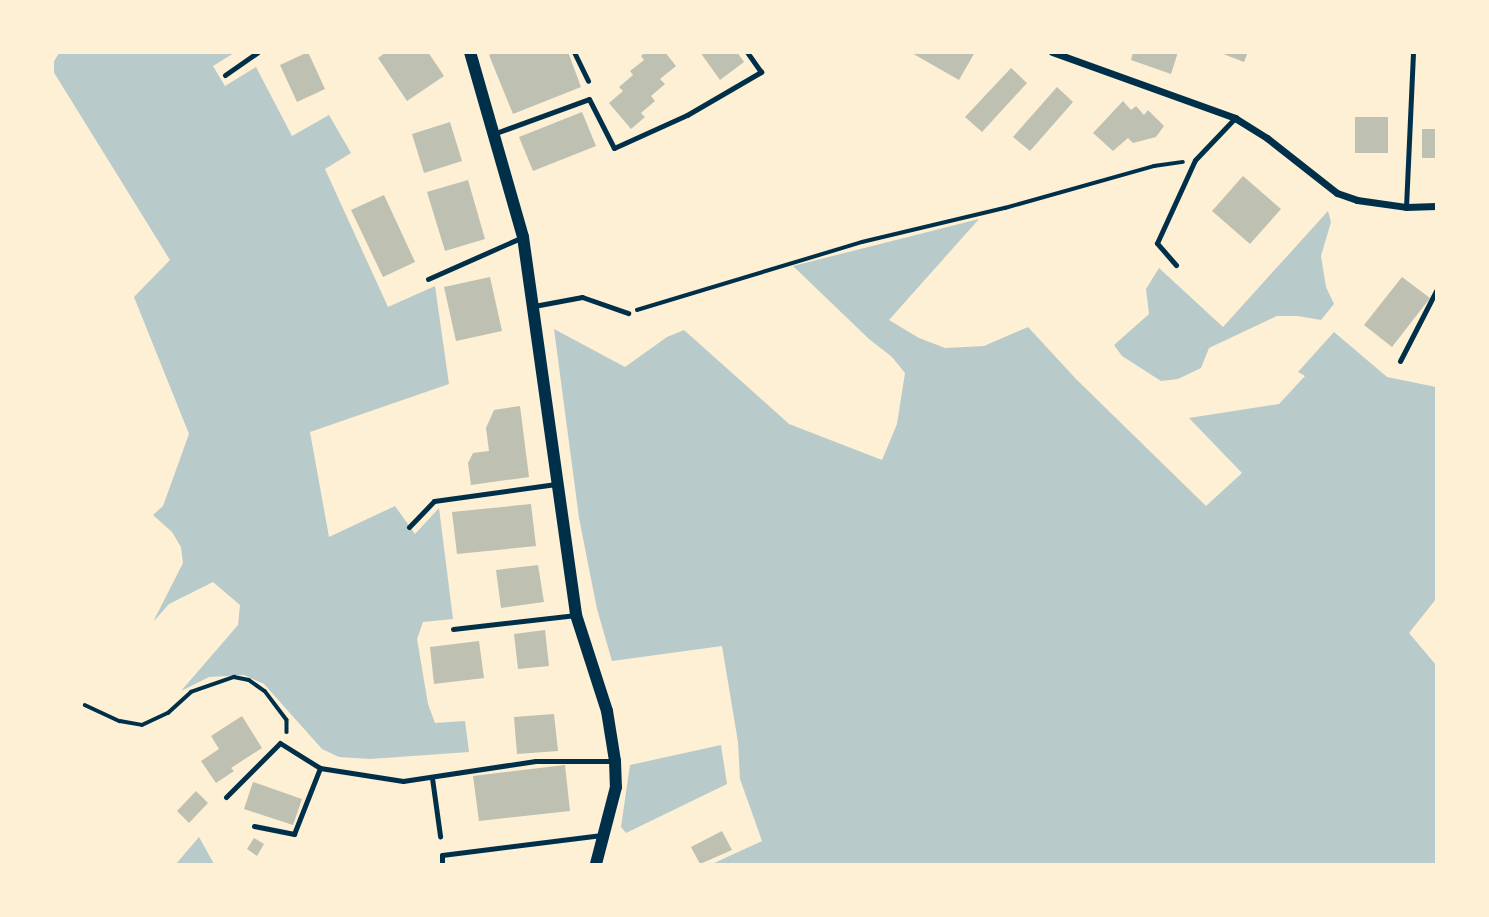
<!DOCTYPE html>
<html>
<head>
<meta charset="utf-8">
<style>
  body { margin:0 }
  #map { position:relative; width:1489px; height:917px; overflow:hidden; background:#fdf0d5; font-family:"Work Sans",sans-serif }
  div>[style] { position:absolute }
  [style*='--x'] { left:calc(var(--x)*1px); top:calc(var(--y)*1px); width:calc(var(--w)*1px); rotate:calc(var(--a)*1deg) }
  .green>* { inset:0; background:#b9caca }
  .building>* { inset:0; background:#bec0b2 }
  .path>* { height:3.5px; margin:-1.75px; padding:0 1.75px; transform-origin:1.75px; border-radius:1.75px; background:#003049 }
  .service>* { height:5px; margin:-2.5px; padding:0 2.5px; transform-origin:2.5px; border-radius:2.5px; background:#003049 }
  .minor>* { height:7px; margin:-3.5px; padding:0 3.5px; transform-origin:3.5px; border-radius:3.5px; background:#003049 }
  .tertiary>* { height:12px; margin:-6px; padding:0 6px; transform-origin:6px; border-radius:6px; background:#003049 }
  span { translate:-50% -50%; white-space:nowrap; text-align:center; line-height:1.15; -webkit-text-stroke:7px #fdf0d5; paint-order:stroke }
  .frame { position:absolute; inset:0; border:54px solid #fdf0d5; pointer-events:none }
</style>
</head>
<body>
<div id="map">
  <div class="green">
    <div style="clip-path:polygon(59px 53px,234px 53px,213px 66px,225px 86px,256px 67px,292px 136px,329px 115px,351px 153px,325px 169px,388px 307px,435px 286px,449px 384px,310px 432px,329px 537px,395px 506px,415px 534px,439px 508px,453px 619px,423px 622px,417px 639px,428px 704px,435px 723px,465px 721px,469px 752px,370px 759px,339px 757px,322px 749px,264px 684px,244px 675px,209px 677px,181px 691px,238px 625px,240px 605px,213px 582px,169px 604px,153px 622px,183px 563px,181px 547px,172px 532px,153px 515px,163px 506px,189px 434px,134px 297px,170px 260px,53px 71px,53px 63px)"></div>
    <div style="clip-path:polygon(1328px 211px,1331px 222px,1321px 256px,1326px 287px,1334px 304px,1321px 320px,1298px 316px,1277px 316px,1209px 348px,1201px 368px,1178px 379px,1161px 381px,1122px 356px,1114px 345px,1149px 314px,1146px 289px,1159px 268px,1223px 327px)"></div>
    <div style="clip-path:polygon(979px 219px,889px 320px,919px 338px,945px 348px,984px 346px,1028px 327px,1076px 379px,1206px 506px,1242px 473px,1189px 418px,1279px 404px,1305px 376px,1298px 372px,1334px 332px,1387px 377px,1436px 387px,1436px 599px,1409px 633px,1436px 665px,1436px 864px,712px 864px,762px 841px,740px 779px,738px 742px,722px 646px,612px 661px,597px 609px,579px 518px,554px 329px,625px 367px,667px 337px,684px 330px,789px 424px,882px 460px,897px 424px,905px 373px,892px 357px,869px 339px,793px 266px)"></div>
    <div style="clip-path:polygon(721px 745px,727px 784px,626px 833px,621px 827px,630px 765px)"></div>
    <div style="clip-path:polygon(199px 837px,214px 864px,176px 864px)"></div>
  </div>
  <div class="building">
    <div style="clip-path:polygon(308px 52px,325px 89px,297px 102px,280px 65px)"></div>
    <div style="clip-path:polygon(386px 52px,428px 52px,444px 76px,407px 101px,378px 58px)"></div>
    <div style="clip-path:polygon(495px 52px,568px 52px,581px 87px,513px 114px,489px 55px)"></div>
    <div style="clip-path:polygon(645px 52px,665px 52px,676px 66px,660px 79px,665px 84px,651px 96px,655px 101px,641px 113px,645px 117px,631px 129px,609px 103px,623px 91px,619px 87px,633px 75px,630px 71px,644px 60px,641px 56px)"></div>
    <div style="clip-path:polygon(700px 52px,737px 52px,744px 62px,720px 80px)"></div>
    <div style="clip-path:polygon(910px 52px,975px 52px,959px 80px)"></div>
    <div style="clip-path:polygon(1133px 52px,1178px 52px,1171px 74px,1131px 60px)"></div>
    <div style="clip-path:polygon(1218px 52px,1248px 52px,1244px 62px)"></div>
    <div style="clip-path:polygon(1011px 68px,1027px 83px,982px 132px,965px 117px)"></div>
    <div style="clip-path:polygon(1057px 87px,1073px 102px,1030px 151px,1013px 137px)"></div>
    <div style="clip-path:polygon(1123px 101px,1131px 110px,1136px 106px,1144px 115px,1148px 110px,1164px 126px,1156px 137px,1133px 143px,1128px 138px,1113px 151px,1093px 133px)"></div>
    <div style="clip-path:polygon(582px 112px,596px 146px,533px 171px,519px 137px)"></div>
    <div style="clip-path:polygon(1355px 117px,1388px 117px,1388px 153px,1355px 153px)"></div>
    <div style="clip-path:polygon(450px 122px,462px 161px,424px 173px,412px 134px)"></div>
    <div style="clip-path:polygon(1422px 129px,1436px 129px,1436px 158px,1422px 158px)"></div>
    <div style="clip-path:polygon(1243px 176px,1281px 209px,1250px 244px,1212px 211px)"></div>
    <div style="clip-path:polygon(468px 180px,485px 239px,445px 251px,427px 192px)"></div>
    <div style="clip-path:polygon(384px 195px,415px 262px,383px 277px,351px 210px)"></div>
    <div style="clip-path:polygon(490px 277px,502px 331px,456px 341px,444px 287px)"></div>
    <div style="clip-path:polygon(1402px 277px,1430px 298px,1392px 347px,1364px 325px)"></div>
    <div style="clip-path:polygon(520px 406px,529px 477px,471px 485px,468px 463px,473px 453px,489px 451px,486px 428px,494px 410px)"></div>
    <div style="clip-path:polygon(531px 504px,536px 546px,457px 554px,452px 512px)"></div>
    <div style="clip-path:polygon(538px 565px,544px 602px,501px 608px,496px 570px)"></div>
    <div style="clip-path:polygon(545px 630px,549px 666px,518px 669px,514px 634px)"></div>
    <div style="clip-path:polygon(479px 641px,484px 678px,434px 684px,430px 647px)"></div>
    <div style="clip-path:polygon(554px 714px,558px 751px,517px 754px,514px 717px)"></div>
    <div style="clip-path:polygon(242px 716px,262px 748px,231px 768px,234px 771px,216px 783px,201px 761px,219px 749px,211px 736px)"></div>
    <div style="clip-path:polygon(565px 765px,570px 811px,479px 821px,473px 776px)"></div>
    <div style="clip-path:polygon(253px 782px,302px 799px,293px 825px,244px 809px)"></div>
    <div style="clip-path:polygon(196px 791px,208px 803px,189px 823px,177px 811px)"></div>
    <div style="clip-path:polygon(722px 831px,732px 850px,700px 864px,691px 847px)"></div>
    <div style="clip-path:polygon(254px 838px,264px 844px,257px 856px,247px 849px)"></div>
  </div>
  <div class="path">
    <div style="--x:637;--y:310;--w:235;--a:-16.8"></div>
    <div style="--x:862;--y:242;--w:147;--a:-13.4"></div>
    <div style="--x:1005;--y:208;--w:155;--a:-15.7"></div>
    <div style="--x:1154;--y:166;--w:29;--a:-8"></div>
    <div style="--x:85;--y:705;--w:38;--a:25"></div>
    <div style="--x:120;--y:721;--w:22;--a:10"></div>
    <div style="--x:142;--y:725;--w:29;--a:-25"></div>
    <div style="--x:168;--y:713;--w:31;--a:-42"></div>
    <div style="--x:191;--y:692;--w:46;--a:-19.2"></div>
    <div style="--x:234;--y:677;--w:15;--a:11"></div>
    <div style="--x:249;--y:680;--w:19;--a:35"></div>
    <div style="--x:265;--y:691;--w:36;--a:53"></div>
    <div style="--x:287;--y:720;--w:12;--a:90"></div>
  </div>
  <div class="service">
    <div style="--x:574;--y:52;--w:32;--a:64"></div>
    <div style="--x:225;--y:75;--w:40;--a:-34.9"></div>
    <div style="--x:493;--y:134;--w:102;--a:-20"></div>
    <div style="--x:589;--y:99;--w:55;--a:63"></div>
    <div style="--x:614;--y:148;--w:80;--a:-24.3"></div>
    <div style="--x:687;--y:115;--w:86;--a:-30.2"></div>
    <div style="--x:761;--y:72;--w:24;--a:-125"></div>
    <div style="--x:1406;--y:207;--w:155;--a:-87.4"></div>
    <div style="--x:1176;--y:265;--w:29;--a:-131"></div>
    <div style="--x:1157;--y:243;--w:91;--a:-65.4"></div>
    <div style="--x:1195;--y:160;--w:58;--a:-46.4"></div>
    <div style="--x:428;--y:279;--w:104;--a:-23.9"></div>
    <div style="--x:534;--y:306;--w:49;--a:-10.6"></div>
    <div style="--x:582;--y:297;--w:49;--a:19.2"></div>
    <div style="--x:1400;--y:361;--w:79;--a:-62.8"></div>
    <div style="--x:409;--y:527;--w:36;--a:-46"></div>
    <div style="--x:434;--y:501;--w:123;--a:-7.9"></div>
    <div style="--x:453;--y:629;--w:124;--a:-6.5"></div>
    <div style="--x:432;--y:778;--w:59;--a:82.1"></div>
    <div style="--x:226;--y:797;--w:76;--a:-45"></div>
    <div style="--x:280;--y:743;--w:47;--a:32"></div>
    <div style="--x:320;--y:768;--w:84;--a:8.9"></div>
    <div style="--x:403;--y:781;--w:134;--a:-8.6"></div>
    <div style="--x:536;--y:761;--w:79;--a:0"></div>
    <div style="--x:254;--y:826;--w:41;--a:11.3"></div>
    <div style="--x:294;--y:834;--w:71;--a:-68.5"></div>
    <div style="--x:442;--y:864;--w:9;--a:-90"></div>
    <div style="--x:442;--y:855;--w:161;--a:-7.1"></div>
  </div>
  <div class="minor">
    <div style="--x:1052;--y:52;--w:195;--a:19.8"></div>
    <div style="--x:1235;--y:118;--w:38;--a:32"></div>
    <div style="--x:1267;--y:138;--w:89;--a:38.2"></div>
    <div style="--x:1337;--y:193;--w:21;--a:19"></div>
    <div style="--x:1357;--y:200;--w:49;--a:8.1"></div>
    <div style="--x:1406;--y:207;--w:30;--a:-2"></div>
  </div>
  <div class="tertiary">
    <div style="--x:470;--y:52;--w:192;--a:74"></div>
    <div style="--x:523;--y:237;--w:382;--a:82"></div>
    <div style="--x:576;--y:615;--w:101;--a:72.1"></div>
    <div style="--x:607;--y:711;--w:51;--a:80.9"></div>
    <div style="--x:615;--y:761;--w:26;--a:88"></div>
    <div style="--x:616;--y:787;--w:80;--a:104.6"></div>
  </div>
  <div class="frame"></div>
</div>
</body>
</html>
